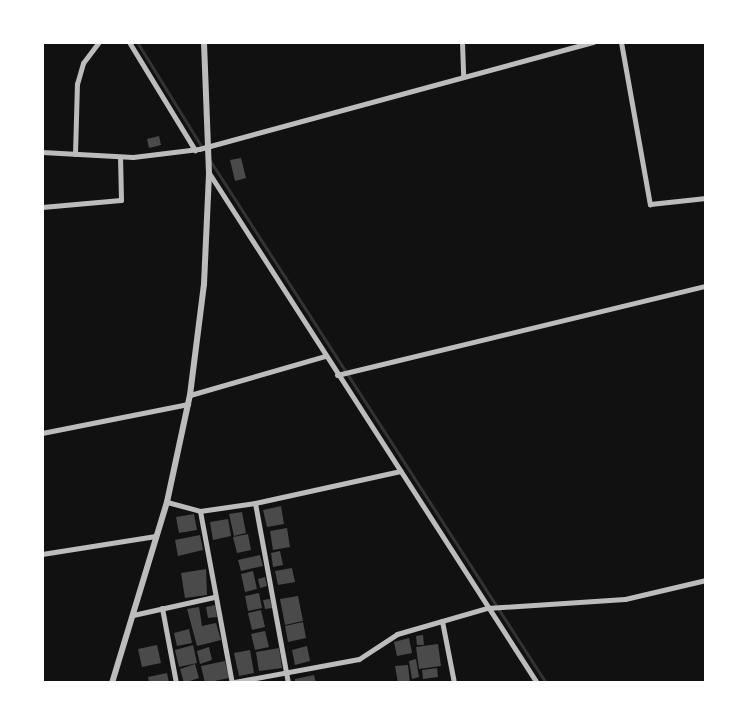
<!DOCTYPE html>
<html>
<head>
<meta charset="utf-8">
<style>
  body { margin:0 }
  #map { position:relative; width:748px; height:725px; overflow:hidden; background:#111; font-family:Barlow,sans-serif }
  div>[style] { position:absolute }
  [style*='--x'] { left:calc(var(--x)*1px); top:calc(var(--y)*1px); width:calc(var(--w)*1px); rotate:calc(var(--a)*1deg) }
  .stream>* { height:3px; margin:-1.5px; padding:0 1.5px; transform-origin:1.5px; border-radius:1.5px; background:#333 }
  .building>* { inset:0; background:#4a4a4a }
  .minor>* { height:5px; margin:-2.5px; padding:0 2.5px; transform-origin:2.5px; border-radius:2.5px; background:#bcbcbc }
  .tertiary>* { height:6px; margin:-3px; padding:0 3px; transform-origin:3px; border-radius:3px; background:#bcbcbc }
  span { translate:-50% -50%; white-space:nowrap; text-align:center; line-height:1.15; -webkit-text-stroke:6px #fff; paint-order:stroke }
  .frame { position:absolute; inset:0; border:44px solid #fff; pointer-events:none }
</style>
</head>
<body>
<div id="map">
  <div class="stream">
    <div style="--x:137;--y:42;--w:126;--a:58.3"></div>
    <div style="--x:209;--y:159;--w:623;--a:57.25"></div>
  </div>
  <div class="building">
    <div style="clip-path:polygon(159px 136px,161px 145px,149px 148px,147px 139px)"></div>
    <div style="clip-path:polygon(241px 158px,246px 178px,235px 181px,230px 160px)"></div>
    <div style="clip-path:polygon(281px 506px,284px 524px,267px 527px,263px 510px)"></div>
    <div style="clip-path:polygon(242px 512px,246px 533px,234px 536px,229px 514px)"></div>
    <div style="clip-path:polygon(194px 514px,197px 530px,179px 533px,176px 517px)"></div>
    <div style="clip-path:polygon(228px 519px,231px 536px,213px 540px,210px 522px)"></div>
    <div style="clip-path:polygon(287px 528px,290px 547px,273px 550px,270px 531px)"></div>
    <div style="clip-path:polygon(248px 534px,251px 550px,237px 553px,233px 537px)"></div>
    <div style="clip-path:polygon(200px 535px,203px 550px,178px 556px,175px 540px)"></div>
    <div style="clip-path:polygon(280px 551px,283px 565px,273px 567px,271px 553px)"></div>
    <div style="clip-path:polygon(260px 555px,263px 566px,241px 571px,238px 560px)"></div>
    <div style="clip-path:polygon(292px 568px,295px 582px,278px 585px,275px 571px)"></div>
    <div style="clip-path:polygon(206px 569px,207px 595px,185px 598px,181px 573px)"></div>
    <div style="clip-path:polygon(253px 571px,257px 589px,245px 592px,241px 574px)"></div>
    <div style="clip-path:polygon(265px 577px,267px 586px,260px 588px,258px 579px)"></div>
    <div style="clip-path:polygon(259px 593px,262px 608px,248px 611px,245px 596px)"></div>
    <div style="clip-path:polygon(298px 596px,303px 621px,285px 625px,280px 599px)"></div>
    <div style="clip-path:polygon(270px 599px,272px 608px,265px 609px,263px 600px)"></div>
    <div style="clip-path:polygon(215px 605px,217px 617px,208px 618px,206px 607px)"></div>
    <div style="clip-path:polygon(199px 607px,202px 626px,216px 623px,221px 640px,197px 646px,187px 609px)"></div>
    <div style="clip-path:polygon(261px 610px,265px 627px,252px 630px,248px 613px)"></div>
    <div style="clip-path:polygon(303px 622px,306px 638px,288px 642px,285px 626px)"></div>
    <div style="clip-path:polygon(189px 629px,192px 643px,177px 646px,174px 633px)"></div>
    <div style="clip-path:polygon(265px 631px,269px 647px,255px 650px,251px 634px)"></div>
    <div style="clip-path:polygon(423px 635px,424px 645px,417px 645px,416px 636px)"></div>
    <div style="clip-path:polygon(409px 638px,412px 653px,397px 656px,394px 642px)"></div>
    <div style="clip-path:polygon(438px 644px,441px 666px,419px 669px,416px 647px)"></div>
    <div style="clip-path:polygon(157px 645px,161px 663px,142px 667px,138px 649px)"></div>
    <div style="clip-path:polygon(193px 645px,197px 663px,179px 667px,175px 650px)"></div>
    <div style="clip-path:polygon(307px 646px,310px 661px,295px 665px,292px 650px)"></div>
    <div style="clip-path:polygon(209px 647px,212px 660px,200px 664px,197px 651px)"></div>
    <div style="clip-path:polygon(279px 648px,282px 668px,259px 671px,256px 652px)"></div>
    <div style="clip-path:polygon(250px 650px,254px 673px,239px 676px,234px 653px)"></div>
    <div style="clip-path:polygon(416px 659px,419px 677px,412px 679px,409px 661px)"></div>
    <div style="clip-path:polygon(225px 661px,229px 678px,205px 683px,201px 666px)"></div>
    <div style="clip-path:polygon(195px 664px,199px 678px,184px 683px,180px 669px)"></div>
    <div style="clip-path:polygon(408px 665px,410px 683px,398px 683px,395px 666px)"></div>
    <div style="clip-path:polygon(437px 668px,438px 677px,423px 679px,422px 670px)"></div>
    <div style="clip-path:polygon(167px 673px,169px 683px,149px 683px,148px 677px)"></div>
    <div style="clip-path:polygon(314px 675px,316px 683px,295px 683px,295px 679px)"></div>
  </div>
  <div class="minor">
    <div style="--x:129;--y:42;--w:127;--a:58.6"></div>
    <div style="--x:462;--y:42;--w:34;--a:88"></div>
    <div style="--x:621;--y:42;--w:165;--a:79.9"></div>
    <div style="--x:650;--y:204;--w:56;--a:-6.1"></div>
    <div style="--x:42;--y:152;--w:91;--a:3.1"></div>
    <div style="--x:133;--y:157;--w:66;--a:-6.9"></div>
    <div style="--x:199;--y:149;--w:409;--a:-15.2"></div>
    <div style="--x:75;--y:154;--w:70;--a:-88.4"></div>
    <div style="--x:77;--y:84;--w:22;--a:-74"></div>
    <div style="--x:83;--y:63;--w:26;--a:-53"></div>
    <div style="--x:209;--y:173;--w:606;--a:57.25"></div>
    <div style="--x:42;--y:207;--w:79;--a:-5.1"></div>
    <div style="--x:121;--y:200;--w:43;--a:-91.3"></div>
    <div style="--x:337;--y:375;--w:380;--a:-13.6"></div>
    <div style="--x:190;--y:395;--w:141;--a:-16.1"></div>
    <div style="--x:42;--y:433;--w:149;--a:-11.2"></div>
    <div style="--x:167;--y:502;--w:34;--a:15"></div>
    <div style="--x:200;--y:511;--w:175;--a:79.5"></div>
    <div style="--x:255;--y:503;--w:149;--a:-12.4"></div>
    <div style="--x:200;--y:511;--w:56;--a:-8.3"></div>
    <div style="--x:255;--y:503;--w:183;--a:79.6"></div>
    <div style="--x:42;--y:554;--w:115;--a:-9"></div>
    <div style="--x:162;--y:608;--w:76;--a:79.4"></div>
    <div style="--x:133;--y:615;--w:83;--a:-12.5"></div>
    <div style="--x:442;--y:621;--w:63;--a:79"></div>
    <div style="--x:229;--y:683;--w:132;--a:-10.5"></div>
    <div style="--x:359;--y:659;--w:45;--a:-33.3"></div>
    <div style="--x:397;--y:634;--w:94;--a:-16.1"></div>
    <div style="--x:487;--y:608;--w:138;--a:-3.7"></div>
    <div style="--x:625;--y:599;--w:83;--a:-13.2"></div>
  </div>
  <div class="tertiary">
    <div style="--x:112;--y:683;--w:189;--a:-73.1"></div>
    <div style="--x:167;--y:502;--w:109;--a:-77.9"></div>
    <div style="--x:190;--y:395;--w:112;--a:-82.8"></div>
    <div style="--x:204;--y:284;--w:111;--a:-87.4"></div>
    <div style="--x:209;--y:173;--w:131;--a:-92.2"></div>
  </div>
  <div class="frame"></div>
</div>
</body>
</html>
